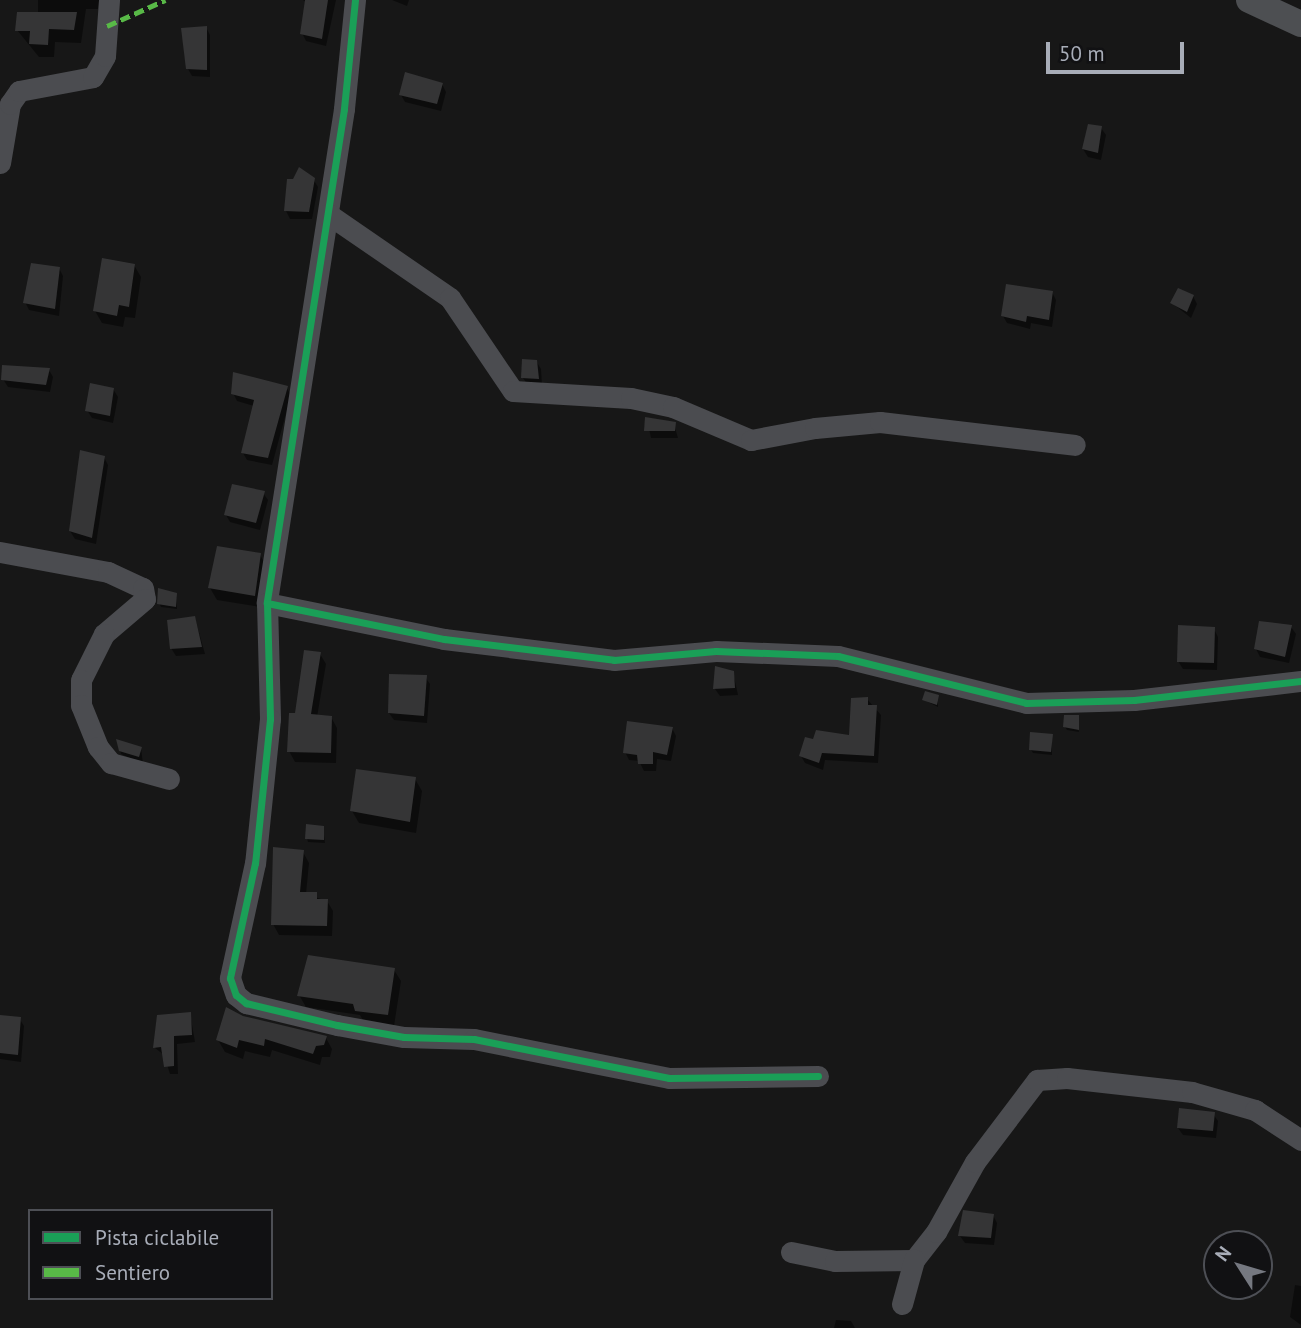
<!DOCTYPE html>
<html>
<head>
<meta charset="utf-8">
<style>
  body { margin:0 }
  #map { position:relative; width:1301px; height:1328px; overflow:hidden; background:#171717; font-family:"PT Sans",sans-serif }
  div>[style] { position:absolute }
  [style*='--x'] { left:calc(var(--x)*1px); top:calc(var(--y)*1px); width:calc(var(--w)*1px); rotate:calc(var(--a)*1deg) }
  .shadow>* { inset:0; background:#0007 }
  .building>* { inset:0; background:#353536 }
  .minor>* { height:21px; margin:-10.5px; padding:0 10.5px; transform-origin:10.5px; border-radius:10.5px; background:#4b4c50 }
  .major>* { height:26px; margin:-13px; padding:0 13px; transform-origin:13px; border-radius:13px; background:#4d4f52 }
  .quiet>* { height:5px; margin-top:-2.5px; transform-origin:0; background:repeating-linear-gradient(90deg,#58b947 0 10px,transparent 0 15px) }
  .cycleway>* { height:7px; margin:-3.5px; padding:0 3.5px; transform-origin:3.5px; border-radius:3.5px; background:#1a9f57 }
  span { translate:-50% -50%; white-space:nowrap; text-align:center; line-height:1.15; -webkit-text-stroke:7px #111113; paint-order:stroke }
  .legend { position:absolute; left:28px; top:1209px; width:245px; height:91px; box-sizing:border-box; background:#111113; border:2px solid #4d4f55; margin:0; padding:9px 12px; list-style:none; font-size:21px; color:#a8adb8 }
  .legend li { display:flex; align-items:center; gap:14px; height:35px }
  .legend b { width:35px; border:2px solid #4d4f55 }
  .north { position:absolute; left:1203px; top:1230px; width:70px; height:70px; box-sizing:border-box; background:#111113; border:2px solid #4d4f55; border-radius:50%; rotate:307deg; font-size:19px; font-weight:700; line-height:28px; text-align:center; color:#a8adb8 }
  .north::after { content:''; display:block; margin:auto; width:24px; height:32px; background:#757880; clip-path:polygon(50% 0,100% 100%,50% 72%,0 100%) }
  .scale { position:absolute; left:1046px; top:42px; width:138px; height:32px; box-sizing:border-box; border:4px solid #a8adb8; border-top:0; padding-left:9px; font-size:21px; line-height:24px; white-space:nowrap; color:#a8adb8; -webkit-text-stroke:5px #111113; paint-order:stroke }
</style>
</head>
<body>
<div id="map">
  <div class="shadow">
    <div style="clip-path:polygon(38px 0,99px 0,98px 9px,86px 9px,81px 43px,55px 42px,54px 57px,39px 57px,17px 30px,38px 14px)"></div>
    <div style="clip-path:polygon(303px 0,336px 0,326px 46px,306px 41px,302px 33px,306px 2px)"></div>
    <div style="clip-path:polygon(392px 0,409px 0,407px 6px)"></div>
    <div style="clip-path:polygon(206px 27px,210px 35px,210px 77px,192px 76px,188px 69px)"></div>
    <div style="clip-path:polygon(442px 84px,446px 92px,441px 111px,405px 102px,401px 95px)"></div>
    <div style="clip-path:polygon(1101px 128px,1106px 135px,1101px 160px,1088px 157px,1083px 149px)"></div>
    <div style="clip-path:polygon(313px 179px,318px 187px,312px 219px,290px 219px,286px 211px,294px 181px)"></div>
    <div style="clip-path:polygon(134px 265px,141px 277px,135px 318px,125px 317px,123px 327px,102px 323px,95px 311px)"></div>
    <div style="clip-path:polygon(59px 268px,63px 276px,59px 316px,29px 310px,25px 302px)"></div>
    <div style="clip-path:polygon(1052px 292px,1056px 300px,1052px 327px,1031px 323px,1030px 329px,1007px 323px,1003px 316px)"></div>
    <div style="clip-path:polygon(1193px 296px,1197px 304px,1191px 318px,1172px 303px)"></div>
    <div style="clip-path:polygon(536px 361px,541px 369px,542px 386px,528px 385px,523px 378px)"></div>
    <div style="clip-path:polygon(49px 370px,53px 377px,50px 392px,8px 387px,3px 379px)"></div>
    <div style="clip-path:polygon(286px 387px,291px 395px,272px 465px,247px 460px,243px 453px,254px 406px,237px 401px,233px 393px)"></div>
    <div style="clip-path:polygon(113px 389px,118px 397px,113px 423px,92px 418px,87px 410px)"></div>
    <div style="clip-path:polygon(647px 419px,674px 424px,678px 438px,651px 438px)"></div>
    <div style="clip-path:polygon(104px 457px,108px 465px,96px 544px,75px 539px,70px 531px)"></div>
    <div style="clip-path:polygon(263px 493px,268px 500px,260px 530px,230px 522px,226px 515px)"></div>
    <div style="clip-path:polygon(260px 555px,267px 567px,261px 607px,217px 600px,210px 588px)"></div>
    <div style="clip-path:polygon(176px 594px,177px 609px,161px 607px,159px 603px)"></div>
    <div style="clip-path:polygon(195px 618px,205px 654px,176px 656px,171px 648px)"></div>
    <div style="clip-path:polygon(1291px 627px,1296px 634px,1289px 663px,1260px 657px,1256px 649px)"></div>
    <div style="clip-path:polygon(1214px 629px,1218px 637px,1217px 670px,1183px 669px,1178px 661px)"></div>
    <div style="clip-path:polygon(320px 654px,326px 664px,317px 717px,331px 717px,337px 728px,336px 763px,295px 762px,289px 751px)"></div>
    <div style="clip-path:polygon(733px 672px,738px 695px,720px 696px,715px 689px)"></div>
    <div style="clip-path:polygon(425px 677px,430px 684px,427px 723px,394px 720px,389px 713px)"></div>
    <div style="clip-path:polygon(938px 696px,938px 707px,924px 700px)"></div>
    <div style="clip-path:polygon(867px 699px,881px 715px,878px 763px,825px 760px,823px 770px,805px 763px,801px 756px,815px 741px,850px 737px)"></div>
    <div style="clip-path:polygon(1077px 720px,1079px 732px,1067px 730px,1065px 727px)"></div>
    <div style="clip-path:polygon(672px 728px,676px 736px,671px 761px,657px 759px,656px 771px,644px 771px,639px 761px,629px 760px,625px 752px)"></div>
    <div style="clip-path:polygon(1052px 735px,1052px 755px,1033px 753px,1031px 750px)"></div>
    <div style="clip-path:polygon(118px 741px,141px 748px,143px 764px,121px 754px)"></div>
    <div style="clip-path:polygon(415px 779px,422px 791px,416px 833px,359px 823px,352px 811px)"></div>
    <div style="clip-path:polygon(323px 827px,325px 843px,308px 842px,307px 838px)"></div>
    <div style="clip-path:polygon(303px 852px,309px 863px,306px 894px,327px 901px,333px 911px,332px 936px,279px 935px,273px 924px)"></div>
    <div style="clip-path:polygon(394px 970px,401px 981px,394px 1026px,364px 1022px,360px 1015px,306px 1007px,299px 995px)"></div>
    <div style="clip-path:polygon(190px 1013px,195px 1042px,177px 1044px,178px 1074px,170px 1074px,164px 1055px,155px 1048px,159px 1017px)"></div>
    <div style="clip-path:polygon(0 1017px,19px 1018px,24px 1026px,21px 1062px,0 1059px)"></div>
    <div style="clip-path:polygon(242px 1017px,326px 1038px,332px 1049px,330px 1057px,322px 1057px,320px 1065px,272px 1050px,270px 1057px,245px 1051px,243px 1059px,225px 1052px,218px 1040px)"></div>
    <div style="clip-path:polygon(1213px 1114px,1218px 1121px,1216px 1138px,1183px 1135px,1178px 1128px)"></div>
    <div style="clip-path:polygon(993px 1215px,997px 1223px,994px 1245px,965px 1243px,960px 1236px)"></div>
    <div style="clip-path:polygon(1295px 1285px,1301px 1286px,1301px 1325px,1290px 1317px)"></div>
    <div style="clip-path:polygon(836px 1320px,851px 1321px,855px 1328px,834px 1328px)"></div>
  </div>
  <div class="building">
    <div style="clip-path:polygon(305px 0,328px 0,322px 39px,300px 34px)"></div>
    <div style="clip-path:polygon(17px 12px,77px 12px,74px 30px,49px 29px,48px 45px,29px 44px,30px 31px,15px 31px)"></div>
    <div style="clip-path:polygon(207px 26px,207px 70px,186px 69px,181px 28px)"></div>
    <div style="clip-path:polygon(405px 72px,443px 83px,437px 104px,399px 95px)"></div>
    <div style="clip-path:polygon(1088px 124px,1102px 126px,1098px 153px,1082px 149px)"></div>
    <div style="clip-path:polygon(299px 167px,315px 178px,309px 212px,284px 211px,287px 179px,293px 179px)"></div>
    <div style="clip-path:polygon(102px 258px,135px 264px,129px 307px,119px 305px,117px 316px,93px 311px)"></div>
    <div style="clip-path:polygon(31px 263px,60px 267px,55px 309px,23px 303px)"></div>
    <div style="clip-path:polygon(1006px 284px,1053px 291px,1049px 320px,1027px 316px,1026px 322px,1001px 316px)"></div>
    <div style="clip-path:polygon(1178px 288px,1194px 295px,1187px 312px,1170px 303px)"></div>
    <div style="clip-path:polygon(522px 359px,537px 360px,539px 379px,521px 378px)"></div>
    <div style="clip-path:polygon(2px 365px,50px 368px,46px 385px,1px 380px)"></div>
    <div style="clip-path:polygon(233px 372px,288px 386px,268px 458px,241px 453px,254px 400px,231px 394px)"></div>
    <div style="clip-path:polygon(90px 383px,114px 388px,110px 416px,85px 411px)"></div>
    <div style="clip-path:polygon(645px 417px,676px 422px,675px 431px,644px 431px)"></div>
    <div style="clip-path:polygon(80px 450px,105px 456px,92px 538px,69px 531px)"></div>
    <div style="clip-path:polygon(232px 484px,265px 491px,256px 523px,224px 515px)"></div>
    <div style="clip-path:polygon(217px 546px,261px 553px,255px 596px,208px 588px)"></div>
    <div style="clip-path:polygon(158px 588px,177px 593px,176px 607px,157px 604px)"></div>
    <div style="clip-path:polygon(195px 616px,202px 647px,170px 649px,167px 620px)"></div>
    <div style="clip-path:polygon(1259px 621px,1292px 625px,1285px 657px,1254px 649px)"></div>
    <div style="clip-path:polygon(1178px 625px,1215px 627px,1214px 663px,1177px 662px)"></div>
    <div style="clip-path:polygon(304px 650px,321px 652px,311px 714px,332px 716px,331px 753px,287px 752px,289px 713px,295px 713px)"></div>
    <div style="clip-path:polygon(715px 666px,734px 671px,735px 688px,713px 689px)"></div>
    <div style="clip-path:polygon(389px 674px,427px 675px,424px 716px,388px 713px)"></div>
    <div style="clip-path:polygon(925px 691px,939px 695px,937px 705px,922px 700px)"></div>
    <div style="clip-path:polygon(868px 697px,868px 705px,877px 705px,874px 756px,822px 753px,819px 763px,799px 756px,805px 737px,813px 739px,816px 730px,849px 735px,851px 698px)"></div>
    <div style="clip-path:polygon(1064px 715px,1079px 715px,1079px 730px,1063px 727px)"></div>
    <div style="clip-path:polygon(627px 721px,673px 727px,667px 755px,653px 752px,653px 764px,638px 764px,637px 755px,623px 753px)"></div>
    <div style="clip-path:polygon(1030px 732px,1053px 734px,1051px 752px,1029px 750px)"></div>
    <div style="clip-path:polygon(116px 739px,142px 747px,139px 757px,119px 751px)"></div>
    <div style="clip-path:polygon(356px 769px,416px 777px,410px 822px,350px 811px)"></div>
    <div style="clip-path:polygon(306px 824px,324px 826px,324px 840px,305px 839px)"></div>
    <div style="clip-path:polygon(273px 847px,304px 850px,300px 892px,317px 892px,317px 899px,328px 899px,327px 926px,271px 925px)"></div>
    <div style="clip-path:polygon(308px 955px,395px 968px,388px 1015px,355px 1011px,353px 1004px,297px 996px)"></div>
    <div style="clip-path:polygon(226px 1007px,243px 1016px,327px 1036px,324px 1045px,316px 1046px,313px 1054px,265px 1039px,264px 1046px,239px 1040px,237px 1048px,216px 1040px)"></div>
    <div style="clip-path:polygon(191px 1012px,192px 1035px,174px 1036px,174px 1066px,164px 1067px,161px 1047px,153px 1048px,157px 1015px)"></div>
    <div style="clip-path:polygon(0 1015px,21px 1017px,18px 1055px,0 1053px)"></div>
    <div style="clip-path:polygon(1179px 1108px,1215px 1112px,1213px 1131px,1177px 1128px)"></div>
    <div style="clip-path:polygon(963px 1210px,994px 1214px,991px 1238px,958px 1236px)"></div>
  </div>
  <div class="minor">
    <div style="--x:355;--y:0;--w:110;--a:95.8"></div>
    <div style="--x:344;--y:109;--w:500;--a:98.9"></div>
    <div style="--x:267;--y:603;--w:116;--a:88.5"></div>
    <div style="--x:270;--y:719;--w:145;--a:95.9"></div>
    <div style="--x:255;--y:863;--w:118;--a:102.3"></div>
    <div style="--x:230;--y:978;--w:18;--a:71"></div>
    <div style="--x:236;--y:995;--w:13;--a:39"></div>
    <div style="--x:246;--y:1003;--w:94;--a:13.6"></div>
    <div style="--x:337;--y:1025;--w:68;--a:10.2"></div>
    <div style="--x:404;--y:1037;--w:70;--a:1.6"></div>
    <div style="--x:474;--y:1039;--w:199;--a:11.3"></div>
    <div style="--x:669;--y:1078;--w:149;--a:-0.8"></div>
    <div style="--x:0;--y:163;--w:60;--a:-80.4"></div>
    <div style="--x:10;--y:104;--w:16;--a:-55"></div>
    <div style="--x:19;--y:91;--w:75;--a:-10.7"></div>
    <div style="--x:93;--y:77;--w:24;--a:-60"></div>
    <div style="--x:105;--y:56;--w:56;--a:-85.9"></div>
    <div style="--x:328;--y:214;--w:148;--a:34.5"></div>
    <div style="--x:450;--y:298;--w:112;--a:55.9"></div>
    <div style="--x:513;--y:391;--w:118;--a:3.4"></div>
    <div style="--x:631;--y:398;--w:43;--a:12.1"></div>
    <div style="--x:673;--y:407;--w:85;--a:22.9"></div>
    <div style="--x:751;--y:440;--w:65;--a:-10.6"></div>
    <div style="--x:815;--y:428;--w:65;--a:-5.3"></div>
    <div style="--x:880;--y:422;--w:196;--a:6.7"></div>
    <div style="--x:0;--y:552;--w:110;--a:10.5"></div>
    <div style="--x:108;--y:572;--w:38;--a:25"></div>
    <div style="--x:143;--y:588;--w:11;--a:80"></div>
    <div style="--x:145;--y:599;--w:54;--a:139.5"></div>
    <div style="--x:104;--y:634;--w:51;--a:116.6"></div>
    <div style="--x:81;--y:680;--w:25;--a:90"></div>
    <div style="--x:81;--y:705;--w:45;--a:68"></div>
    <div style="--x:98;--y:747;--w:21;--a:51"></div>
    <div style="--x:111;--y:763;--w:60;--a:15.4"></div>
    <div style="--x:267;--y:603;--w:181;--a:11.5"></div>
    <div style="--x:444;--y:639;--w:171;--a:7"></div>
    <div style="--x:614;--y:660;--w:102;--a:-5"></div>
    <div style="--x:716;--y:651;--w:122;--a:2.3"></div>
    <div style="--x:838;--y:656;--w:194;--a:14"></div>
    <div style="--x:1026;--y:703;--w:108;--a:-1.6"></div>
    <div style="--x:1134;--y:700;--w:168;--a:-6.5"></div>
    <div style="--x:791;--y:1252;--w:45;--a:11.6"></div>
    <div style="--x:835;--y:1261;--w:79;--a:-0.7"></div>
    <div style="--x:914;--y:1260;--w:36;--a:-52"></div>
    <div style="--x:936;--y:1232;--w:80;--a:-60.9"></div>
    <div style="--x:975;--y:1162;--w:103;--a:-52.9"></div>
    <div style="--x:1037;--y:1080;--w:30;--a:-4"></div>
    <div style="--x:1067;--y:1078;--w:126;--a:6.4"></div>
    <div style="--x:1192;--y:1092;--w:66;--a:15.9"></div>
    <div style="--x:1255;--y:1110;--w:55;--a:33.1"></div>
    <div style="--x:902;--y:1304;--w:46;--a:-74.7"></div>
  </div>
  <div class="major">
    <div style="--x:1249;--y:0;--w:57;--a:24.8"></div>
  </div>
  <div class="quiet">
    <div style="--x:107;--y:26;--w:64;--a:-24.1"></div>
  </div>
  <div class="cycleway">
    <div style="--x:355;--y:0;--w:110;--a:95.8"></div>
    <div style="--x:344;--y:109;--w:500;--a:98.9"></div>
    <div style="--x:267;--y:603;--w:116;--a:88.5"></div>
    <div style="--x:270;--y:719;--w:145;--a:95.9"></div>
    <div style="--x:255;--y:863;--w:118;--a:102.3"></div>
    <div style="--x:230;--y:978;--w:18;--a:71"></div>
    <div style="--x:236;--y:995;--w:13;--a:39"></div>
    <div style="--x:246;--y:1003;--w:94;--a:13.6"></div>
    <div style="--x:337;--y:1025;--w:68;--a:10.2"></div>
    <div style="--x:404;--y:1037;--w:70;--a:1.6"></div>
    <div style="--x:474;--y:1039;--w:199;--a:11.3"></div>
    <div style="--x:669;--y:1078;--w:149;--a:-0.8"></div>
    <div style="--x:267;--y:603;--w:181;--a:11.5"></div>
    <div style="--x:444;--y:639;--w:171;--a:7"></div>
    <div style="--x:614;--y:660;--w:102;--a:-5"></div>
    <div style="--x:716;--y:651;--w:122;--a:2.3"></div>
    <div style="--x:838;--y:656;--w:194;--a:14"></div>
    <div style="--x:1026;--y:703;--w:108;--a:-1.6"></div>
    <div style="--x:1134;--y:700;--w:168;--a:-6.5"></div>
  </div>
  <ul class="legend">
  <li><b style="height:9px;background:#1a9f57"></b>Pista ciclabile</li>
  <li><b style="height:9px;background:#58b947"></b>Sentiero</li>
  </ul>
  <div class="north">N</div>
  <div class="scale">50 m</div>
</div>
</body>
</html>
